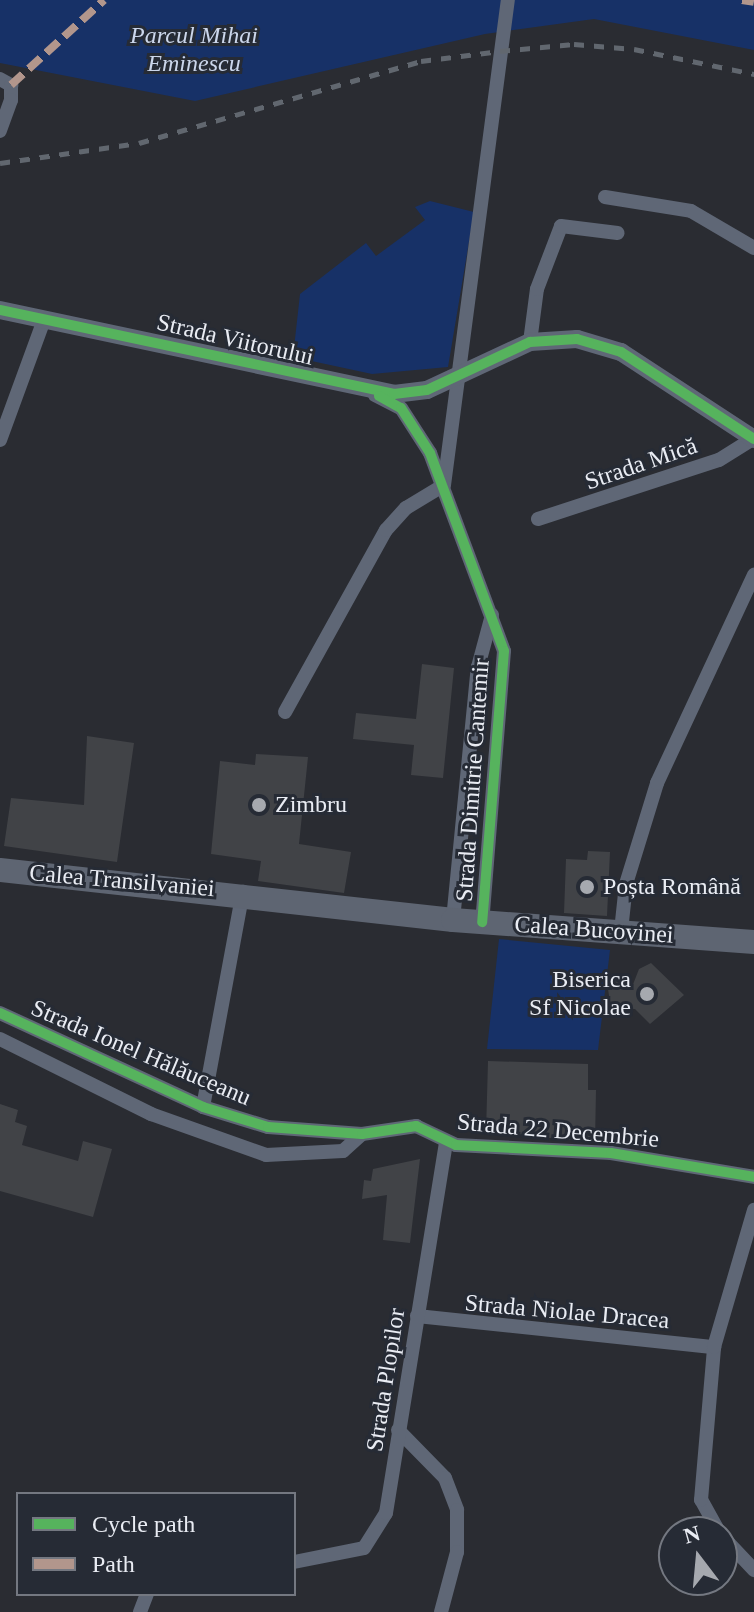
<!DOCTYPE html>
<html>
<head>
<meta charset="utf-8">
<style>
  body { margin:0 }
  #map { position:relative; width:754px; height:1612px; overflow:hidden; background:#2a2c32; font-family:"Times New Roman",serif }
  div>[style] { position:absolute }
  [style*='--x'] { left:calc(var(--x)*1px); top:calc(var(--y)*1px); width:calc(var(--w)*1px); rotate:calc(var(--a)*1deg) }
  .green>* { inset:0; background:#173167 }
  .building>* { inset:0; background:#414347 }
  .minor>* { height:14px; margin:-7px; padding:0 7px; transform-origin:7px; border-radius:7px; background:#5f6776 }
  .tertiary>* { height:18px; margin:-9px; padding:0 9px; transform-origin:9px; border-radius:9px; background:#5f6776 }
  .trunk>* { height:24px; margin:-12px; padding:0 12px; transform-origin:12px; border-radius:12px; background:#5e6572 }
  .rail>* { height:5px; margin-top:-2.5px; transform-origin:0; background:repeating-linear-gradient(90deg,#61676f 0 10px,transparent 0 20px) }
  .quiet>* { height:8px; margin-top:-4px; transform-origin:0; background:repeating-linear-gradient(90deg,#b2968c 0 16px,transparent 0 24px) }
  .cycleway>* { height:10px; margin:-5px; padding:0 5px; transform-origin:5px; border-radius:5px; background:#56b35d }
  .dots>* { width:22px; height:22px; translate:-50% -50%; box-sizing:border-box; border:4px solid #262b35; border-radius:50% }
  span { translate:-50% -50%; white-space:nowrap; text-align:center; line-height:1.15; -webkit-text-stroke:6px #262b35; paint-order:stroke }
  .park-label { font-size:24px; color:#cbd6eb; font-style:italic }
  .street-label { font-size:24px; color:#e9ecf3 }
  .poi-label { font-size:24px; color:#e9ecf3 }
  .left { translate:0 -50%; text-align:left }
  .right { translate:-100% -50%; text-align:right }
  .legend { position:absolute; left:16px; top:1492px; width:280px; height:104px; box-sizing:border-box; background:#262b35; border:2px solid #747881; margin:0; padding:10px 14px; list-style:none; font-size:24px; color:#e9ecf3 }
  .legend li { display:flex; align-items:center; gap:16px; height:40px }
  .legend b { width:40px; border:2px solid #747881 }
  .north { position:absolute; left:658px; top:1516px; width:80px; height:80px; box-sizing:border-box; background:#262b35; border:2px solid #747881; border-radius:50%; rotate:344deg; font-size:22px; font-weight:700; line-height:32px; text-align:center; color:#e9ecf3 }
  .north::after { content:''; display:block; margin:auto; width:28px; height:36px; background:#a6a9af; clip-path:polygon(50% 0,100% 100%,50% 72%,0 100%) }
</style>
</head>
<body>
<div id="map">
  <div class="green">
    <div style="clip-path:polygon(0 0,754px 0,754px 50px,594px 19px,485px 34px,195px 101px,0 63px)"></div>
    <div style="clip-path:polygon(430px 201px,474px 212px,448px 367px,372px 374px,293px 357px,300px 294px,366px 243px,376px 256px,425px 220px,415px 207px)"></div>
    <div style="clip-path:polygon(499px 939px,610px 950px,598px 1050px,487px 1049px)"></div>
  </div>
  <div class="building">
    <div style="clip-path:polygon(422px 664px,454px 668px,443px 778px,411px 775px,414px 745px,353px 739px,356px 713px,416px 719px)"></div>
    <div style="clip-path:polygon(87px 736px,134px 743px,117px 862px,4px 846px,11px 798px,84px 805px)"></div>
    <div style="clip-path:polygon(256px 754px,308px 757px,299px 844px,351px 852px,344px 893px,258px 881px,261px 861px,211px 854px,220px 761px,255px 765px)"></div>
    <div style="clip-path:polygon(588px 851px,610px 852px,607px 916px,564px 913px,566px 859px,587px 860px)"></div>
    <div style="clip-path:polygon(651px 963px,684px 995px,650px 1024px,635px 1009px,611px 1008px,607px 983px,617px 976px,632px 987px,639px 969px)"></div>
    <div style="clip-path:polygon(488px 1061px,588px 1064px,588px 1090px,596px 1090px,595px 1142px,486px 1132px)"></div>
    <div style="clip-path:polygon(0 1104px,18px 1110px,15px 1122px,27px 1126px,22px 1145px,78px 1161px,83px 1141px,112px 1149px,93px 1217px,0 1191px)"></div>
    <div style="clip-path:polygon(420px 1159px,410px 1243px,383px 1240px,387px 1195px,362px 1199px,364px 1180px,371px 1181px,373px 1169px)"></div>
  </div>
  <div class="minor">
    <div style="--x:0;--y:79;--w:13;--a:29"></div>
    <div style="--x:11;--y:85;--w:15;--a:90"></div>
    <div style="--x:11;--y:100;--w:33;--a:110"></div>
    <div style="--x:605;--y:197;--w:87;--a:9.2"></div>
    <div style="--x:691;--y:211;--w:73;--a:30.4"></div>
    <div style="--x:530;--y:342;--w:53;--a:-82.5"></div>
    <div style="--x:537;--y:289;--w:67;--a:-69.1"></div>
    <div style="--x:561;--y:226;--w:57;--a:7"></div>
    <div style="--x:375;--y:395;--w:29;--a:27"></div>
    <div style="--x:401;--y:408;--w:54;--a:57.2"></div>
    <div style="--x:430;--y:453;--w:211;--a:69.5"></div>
    <div style="--x:504;--y:651;--w:272;--a:94.6"></div>
    <div style="--x:0;--y:440;--w:128;--a:-69.9"></div>
    <div style="--x:444;--y:485;--w:489;--a:-82.5"></div>
    <div style="--x:538;--y:519;--w:190;--a:-18.1"></div>
    <div style="--x:719;--y:460;--w:40;--a:-32"></div>
    <div style="--x:285;--y:712;--w:208;--a:-61"></div>
    <div style="--x:386;--y:530;--w:30;--a:-48"></div>
    <div style="--x:406;--y:508;--w:44;--a:-31.2"></div>
    <div style="--x:453;--y:920;--w:254;--a:-84.4"></div>
    <div style="--x:478;--y:667;--w:54;--a:-74.9"></div>
    <div style="--x:621;--y:931;--w:47;--a:-83.9"></div>
    <div style="--x:626;--y:884;--w:106;--a:-72.9"></div>
    <div style="--x:657;--y:783;--w:230;--a:-65"></div>
    <div style="--x:0;--y:1013;--w:224;--a:24.8"></div>
    <div style="--x:203;--y:1107;--w:68;--a:17.1"></div>
    <div style="--x:268;--y:1127;--w:94;--a:4.3"></div>
    <div style="--x:362;--y:1134;--w:55;--a:-8.4"></div>
    <div style="--x:416;--y:1126;--w:44;--a:25.4"></div>
    <div style="--x:456;--y:1145;--w:155;--a:3"></div>
    <div style="--x:611;--y:1153;--w:145;--a:9.5"></div>
    <div style="--x:0;--y:1039;--w:169;--a:26.4"></div>
    <div style="--x:151;--y:1114;--w:122;--a:19.6"></div>
    <div style="--x:266;--y:1155;--w:77;--a:-3"></div>
    <div style="--x:343;--y:1151;--w:25;--a:-42"></div>
    <div style="--x:203;--y:1107;--w:219;--a:-79.5"></div>
    <div style="--x:417;--y:1316;--w:299;--a:6"></div>
    <div style="--x:398;--y:1430;--w:67;--a:45.6"></div>
    <div style="--x:445;--y:1478;--w:34;--a:69"></div>
    <div style="--x:457;--y:1510;--w:42;--a:90"></div>
    <div style="--x:457;--y:1552;--w:62;--a:104.9"></div>
    <div style="--x:719;--y:1532;--w:37;--a:-119"></div>
    <div style="--x:701;--y:1500;--w:154;--a:-85.1"></div>
    <div style="--x:714;--y:1347;--w:143;--a:-73.7"></div>
    <div style="--x:722;--y:1536;--w:47;--a:46.7"></div>
    <div style="--x:294;--y:1562;--w:71;--a:-11.3"></div>
    <div style="--x:364;--y:1548;--w:41;--a:-57.8"></div>
    <div style="--x:386;--y:1513;--w:377;--a:-80.8"></div>
    <div style="--x:140;--y:1612;--w:19;--a:-69"></div>
  </div>
  <div class="tertiary">
    <div style="--x:0;--y:310;--w:403;--a:12"></div>
    <div style="--x:394;--y:394;--w:33;--a:-7"></div>
    <div style="--x:427;--y:390;--w:114;--a:-25"></div>
    <div style="--x:530;--y:342;--w:47;--a:-3.7"></div>
    <div style="--x:577;--y:339;--w:46;--a:16.5"></div>
    <div style="--x:621;--y:352;--w:159;--a:33.2"></div>
  </div>
  <div class="trunk">
    <div style="--x:0;--y:870;--w:456;--a:6.3"></div>
    <div style="--x:453;--y:920;--w:302;--a:4.2"></div>
  </div>
  <div class="rail">
    <div style="--x:0;--y:163;--w:140;--a:-8.2"></div>
    <div style="--x:139;--y:143;--w:294;--a:-16.2"></div>
    <div style="--x:421;--y:61;--w:80;--a:-7.2"></div>
    <div style="--x:500;--y:51;--w:74;--a:-5.4"></div>
    <div style="--x:574;--y:44;--w:60;--a:4.8"></div>
    <div style="--x:634;--y:49;--w:123;--a:11.8"></div>
  </div>
  <div class="quiet">
    <div style="--x:742;--y:0;--w:12;--a:9"></div>
    <div style="--x:11;--y:85;--w:126;--a:-42.4"></div>
  </div>
  <div class="cycleway">
    <div style="--x:0;--y:310;--w:403;--a:12"></div>
    <div style="--x:394;--y:394;--w:33;--a:-7"></div>
    <div style="--x:427;--y:390;--w:114;--a:-25"></div>
    <div style="--x:530;--y:342;--w:47;--a:-3.7"></div>
    <div style="--x:577;--y:339;--w:46;--a:16.5"></div>
    <div style="--x:621;--y:352;--w:159;--a:33.2"></div>
    <div style="--x:379;--y:396;--w:25;--a:29"></div>
    <div style="--x:401;--y:408;--w:54;--a:57.2"></div>
    <div style="--x:430;--y:453;--w:211;--a:69.5"></div>
    <div style="--x:504;--y:651;--w:272;--a:94.6"></div>
    <div style="--x:0;--y:1013;--w:224;--a:24.8"></div>
    <div style="--x:203;--y:1107;--w:68;--a:17.1"></div>
    <div style="--x:268;--y:1127;--w:94;--a:4.3"></div>
    <div style="--x:362;--y:1134;--w:55;--a:-8.4"></div>
    <div style="--x:416;--y:1126;--w:44;--a:25.4"></div>
    <div style="--x:456;--y:1145;--w:155;--a:3"></div>
    <div style="--x:611;--y:1153;--w:145;--a:9.5"></div>
  </div>
  <div class="dots">
    <div style="left:259px;top:805px;background:#a6a9af"></div>
    <div style="left:587px;top:887px;background:#a6a9af"></div>
    <div style="left:647px;top:994px;background:#a6a9af"></div>
  </div>
  <div class="park-label">
    <span style="left:194px;top:50px">Parcul Mihai<br>Eminescu</span>
  </div>
  <div class="street-label">
    <span style="left:235px;top:340px;rotate:13deg">Strada Viitorului</span>
    <span style="left:641px;top:464px;rotate:-19deg">Strada Mică</span>
    <span style="left:473px;top:780px;rotate:-86deg">Strada Dimitrie Cantemir</span>
    <span style="left:122px;top:881px;rotate:5deg">Calea Transilvaniei</span>
    <span style="left:594px;top:930px;rotate:4deg">Calea Bucovinei</span>
    <span style="left:141px;top:1053px;rotate:23deg">Strada Ionel Hălăuceanu</span>
    <span style="left:558px;top:1131px;rotate:5deg">Strada 22 Decembrie</span>
    <span style="left:567px;top:1312px;rotate:5deg">Strada Niolae Dracea</span>
    <span style="left:386px;top:1380px;rotate:-81deg">Strada Plopilor</span>
  </div>
  <div class="poi-label">
    <span class="left" style="left:275px;top:805px">Zimbru</span>
    <span class="left" style="left:603px;top:887px">Poșta Română</span>
    <span class="right" style="left:631px;top:994px">Biserica<br>Sf Nicolae</span>
  </div>
  <ul class="legend">
  <li><b style="height:10px;background:#56b35d"></b>Cycle path</li>
  <li><b style="height:10px;background:#b2968c"></b>Path</li>
  </ul>
  <div class="north">N</div>
</div>
</body>
</html>
